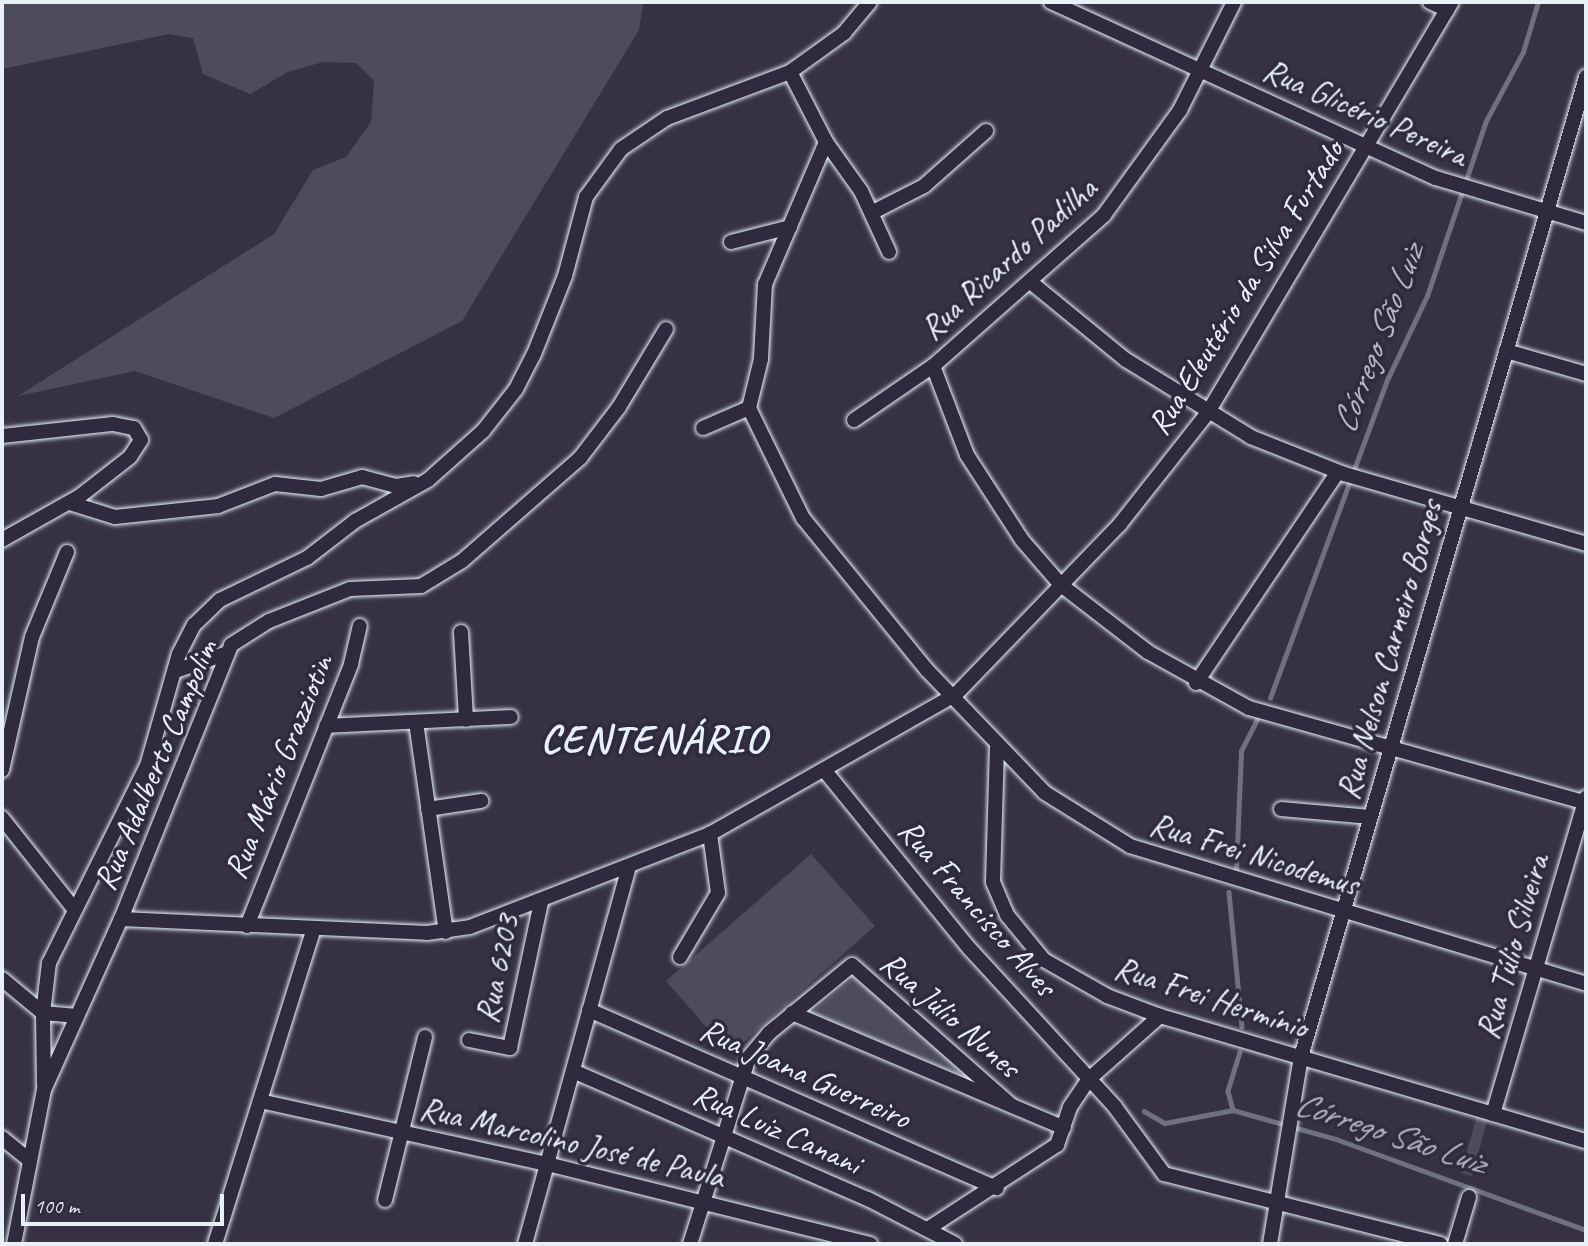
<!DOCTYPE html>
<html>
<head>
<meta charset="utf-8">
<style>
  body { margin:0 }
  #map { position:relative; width:1588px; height:1246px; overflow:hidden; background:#363244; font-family:Caveat,sans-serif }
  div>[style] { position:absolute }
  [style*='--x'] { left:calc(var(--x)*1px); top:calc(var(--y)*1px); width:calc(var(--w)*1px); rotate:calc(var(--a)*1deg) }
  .green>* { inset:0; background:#4d4b5c }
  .stream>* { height:4.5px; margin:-2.25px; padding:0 2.25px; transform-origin:2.25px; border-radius:2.25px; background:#70717f }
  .roads { filter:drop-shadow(0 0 2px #e8f1f8) drop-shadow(0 0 2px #e8f1f8) }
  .minor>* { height:14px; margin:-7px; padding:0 7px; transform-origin:7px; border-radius:7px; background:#2f2a3d }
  span { translate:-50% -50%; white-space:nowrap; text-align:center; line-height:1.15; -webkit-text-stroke:7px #2f2a3d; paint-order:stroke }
  .street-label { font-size:33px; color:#e8f1f8 }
  .water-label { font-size:35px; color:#b2b7c2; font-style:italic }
  .district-label { font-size:40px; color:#e8f1f8; font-weight:700; letter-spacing:2px }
  .frame { position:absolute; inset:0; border:4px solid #e8f1f8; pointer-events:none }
  .scale { position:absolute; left:21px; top:1194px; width:203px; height:32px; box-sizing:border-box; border:4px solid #e8f1f8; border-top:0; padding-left:9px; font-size:21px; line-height:24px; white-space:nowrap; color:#e8f1f8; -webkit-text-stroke:5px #2f2a3d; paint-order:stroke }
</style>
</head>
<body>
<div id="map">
  <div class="green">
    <div style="clip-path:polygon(2px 2px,643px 2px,639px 30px,462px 321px,274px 418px,135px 371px,18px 396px,274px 234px,313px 170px,346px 157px,371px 122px,374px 81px,356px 63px,323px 62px,288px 72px,250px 94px,203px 74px,193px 38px,169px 34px,2px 69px)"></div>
    <div style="clip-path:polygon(811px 854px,875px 926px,730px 1054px,666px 981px)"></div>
    <div style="clip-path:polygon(856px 976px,961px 1068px,959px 1074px,811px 1013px)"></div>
    <div style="clip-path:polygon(1477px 1115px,1488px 1118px,1472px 1176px,1461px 1173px)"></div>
  </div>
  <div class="stream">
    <div style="--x:1270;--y:698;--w:341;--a:-69.8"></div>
    <div style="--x:1388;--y:378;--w:91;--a:-64.6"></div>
    <div style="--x:1427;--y:296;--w:185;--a:-71.4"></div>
    <div style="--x:1486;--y:121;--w:78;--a:-61.8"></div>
    <div style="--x:1523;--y:52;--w:52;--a:-73.3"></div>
    <div style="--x:1236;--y:871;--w:120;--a:-87.6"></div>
    <div style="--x:1241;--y:751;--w:37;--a:-63"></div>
    <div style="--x:1229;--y:892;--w:135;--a:84.5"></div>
    <div style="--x:1240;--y:1052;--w:41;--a:107.1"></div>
    <div style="--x:1228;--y:1091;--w:20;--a:75"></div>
    <div style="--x:1233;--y:1110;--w:107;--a:15.7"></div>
    <div style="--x:1336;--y:1139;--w:266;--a:20"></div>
    <div style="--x:1144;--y:1111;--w:24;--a:30"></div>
    <div style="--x:1165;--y:1123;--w:69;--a:-10.8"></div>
  </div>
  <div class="roads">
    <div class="minor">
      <div style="--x:1051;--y:2;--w:423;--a:24.6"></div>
      <div style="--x:1436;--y:178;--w:157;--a:16.7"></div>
      <div style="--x:1430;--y:2;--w:19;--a:25"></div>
      <div style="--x:790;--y:72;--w:79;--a:62.8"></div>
      <div style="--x:826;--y:142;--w:60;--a:54.5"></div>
      <div style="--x:861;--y:191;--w:67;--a:65.3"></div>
      <div style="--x:826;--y:142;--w:155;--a:113.2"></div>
      <div style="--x:765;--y:284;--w:75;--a:93.1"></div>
      <div style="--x:761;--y:359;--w:50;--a:103.8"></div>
      <div style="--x:749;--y:408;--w:123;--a:63.9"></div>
      <div style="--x:803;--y:518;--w:196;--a:50.8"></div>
      <div style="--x:927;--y:670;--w:170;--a:46.2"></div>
      <div style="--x:1045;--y:793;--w:100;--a:31.9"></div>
      <div style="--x:1130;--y:846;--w:476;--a:16.8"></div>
      <div style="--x:873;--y:212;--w:57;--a:-27"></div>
      <div style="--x:924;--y:186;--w:83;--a:-41.6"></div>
      <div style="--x:731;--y:242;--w:61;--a:-14.3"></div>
      <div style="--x:1033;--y:284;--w:120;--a:39.3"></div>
      <div style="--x:1126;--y:360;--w:147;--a:31.6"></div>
      <div style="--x:1251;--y:437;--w:100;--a:21.7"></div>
      <div style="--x:1344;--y:474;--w:252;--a:16.1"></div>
      <div style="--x:1506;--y:351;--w:83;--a:16"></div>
      <div style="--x:933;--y:366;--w:95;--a:69.1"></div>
      <div style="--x:967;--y:455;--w:101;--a:57.1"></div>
      <div style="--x:1022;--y:540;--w:60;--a:49.1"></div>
      <div style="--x:1061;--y:585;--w:110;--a:37.6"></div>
      <div style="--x:1148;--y:652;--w:115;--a:29"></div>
      <div style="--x:1249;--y:708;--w:350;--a:15.7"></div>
      <div style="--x:854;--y:420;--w:96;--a:-34.4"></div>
      <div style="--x:933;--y:366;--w:228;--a:-41.4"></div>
      <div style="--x:1104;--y:215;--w:130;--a:-54.1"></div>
      <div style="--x:1180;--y:110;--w:121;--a:-63.4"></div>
      <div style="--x:703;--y:428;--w:50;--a:-23.5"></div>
      <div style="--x:2;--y:436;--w:112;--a:-6.2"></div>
      <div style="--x:113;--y:424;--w:21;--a:11"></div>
      <div style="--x:134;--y:428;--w:14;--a:60"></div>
      <div style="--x:141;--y:440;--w:20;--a:123"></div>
      <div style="--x:130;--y:457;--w:63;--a:142"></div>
      <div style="--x:80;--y:496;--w:90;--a:150.6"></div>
      <div style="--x:70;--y:503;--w:47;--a:17.3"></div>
      <div style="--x:115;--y:517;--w:104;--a:-6.1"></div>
      <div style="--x:218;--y:506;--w:61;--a:-21.1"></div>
      <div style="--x:275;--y:484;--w:46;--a:6.2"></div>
      <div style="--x:321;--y:489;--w:43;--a:-16.3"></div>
      <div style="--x:362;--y:477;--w:35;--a:15"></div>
      <div style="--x:396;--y:486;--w:18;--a:-9"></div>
      <div style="--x:461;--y:632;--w:88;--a:86.7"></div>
      <div style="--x:175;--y:671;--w:53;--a:-18.8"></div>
      <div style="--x:1196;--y:683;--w:254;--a:-56.1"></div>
      <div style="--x:416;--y:722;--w:212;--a:81.9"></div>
      <div style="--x:326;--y:726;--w:185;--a:-2.8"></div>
      <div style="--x:997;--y:747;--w:135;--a:91.7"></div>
      <div style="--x:993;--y:882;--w:36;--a:67"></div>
      <div style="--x:1007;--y:915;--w:58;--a:50.6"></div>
      <div style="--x:1044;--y:960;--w:73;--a:29.7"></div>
      <div style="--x:1107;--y:996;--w:57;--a:20.7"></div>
      <div style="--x:1160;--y:1016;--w:444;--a:16.4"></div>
      <div style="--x:2;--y:770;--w:136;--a:-77.3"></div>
      <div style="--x:32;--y:637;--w:92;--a:-67.6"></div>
      <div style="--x:825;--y:771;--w:228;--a:50.9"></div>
      <div style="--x:969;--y:948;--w:216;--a:47.4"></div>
      <div style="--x:1115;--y:1107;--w:83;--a:53.8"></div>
      <div style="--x:1164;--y:1174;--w:285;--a:14.2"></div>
      <div style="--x:428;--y:809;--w:54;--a:-8.6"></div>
      <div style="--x:1281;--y:809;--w:90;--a:5.1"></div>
      <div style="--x:2;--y:818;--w:116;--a:51.6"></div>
      <div style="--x:121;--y:919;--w:295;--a:-68.1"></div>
      <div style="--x:231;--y:645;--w:45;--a:-32.3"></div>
      <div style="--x:269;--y:621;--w:87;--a:-21.6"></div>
      <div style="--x:350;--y:589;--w:71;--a:-2.4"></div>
      <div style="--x:421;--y:586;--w:48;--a:-31.4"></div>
      <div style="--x:462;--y:561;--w:157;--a:-41.1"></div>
      <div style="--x:580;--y:458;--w:64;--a:-52.6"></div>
      <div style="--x:619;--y:407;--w:91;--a:-58.9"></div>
      <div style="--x:247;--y:926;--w:282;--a:-68.3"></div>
      <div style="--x:351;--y:664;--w:39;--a:-77"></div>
      <div style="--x:680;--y:957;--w:74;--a:-59.3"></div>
      <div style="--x:718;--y:893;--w:60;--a:-97.7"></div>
      <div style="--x:2;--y:979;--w:53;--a:39.7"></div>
      <div style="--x:43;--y:1013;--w:34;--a:5"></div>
      <div style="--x:589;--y:1010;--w:445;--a:23.6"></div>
      <div style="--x:792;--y:1013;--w:295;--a:22.9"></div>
      <div style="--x:469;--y:1040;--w:42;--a:11"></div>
      <div style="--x:510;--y:1048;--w:149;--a:-78"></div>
      <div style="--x:573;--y:1071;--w:322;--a:23.5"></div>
      <div style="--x:868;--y:1199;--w:98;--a:27.3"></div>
      <div style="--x:44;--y:1085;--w:72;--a:-90.8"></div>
      <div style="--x:43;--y:1013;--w:50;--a:-83.2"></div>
      <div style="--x:49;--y:963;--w:220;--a:-63.6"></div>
      <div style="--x:147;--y:766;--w:116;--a:-74.1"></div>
      <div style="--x:179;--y:654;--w:33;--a:-63"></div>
      <div style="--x:194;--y:625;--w:36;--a:-44"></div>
      <div style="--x:220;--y:600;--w:97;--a:-25.8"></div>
      <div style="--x:307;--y:558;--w:61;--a:-37.6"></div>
      <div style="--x:355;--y:521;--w:84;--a:-29.3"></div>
      <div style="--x:428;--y:480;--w:74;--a:-41.7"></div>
      <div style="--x:483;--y:431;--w:53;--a:-51.8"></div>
      <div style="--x:516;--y:389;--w:39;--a:-63"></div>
      <div style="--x:534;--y:354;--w:84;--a:-68.3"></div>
      <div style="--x:565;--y:276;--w:82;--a:-75.1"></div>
      <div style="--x:586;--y:197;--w:59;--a:-53.9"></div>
      <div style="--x:621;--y:149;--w:55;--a:-34"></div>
      <div style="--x:667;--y:118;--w:131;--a:-20.5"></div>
      <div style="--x:790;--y:72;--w:67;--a:-35.8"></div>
      <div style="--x:844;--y:33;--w:40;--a:-50"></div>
      <div style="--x:260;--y:1101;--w:294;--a:12.4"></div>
      <div style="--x:547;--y:1164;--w:333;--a:13.9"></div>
      <div style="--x:1493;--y:1114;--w:330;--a:-73.6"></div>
      <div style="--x:2;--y:1138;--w:36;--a:39"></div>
      <div style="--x:385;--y:1200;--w:168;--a:-76.2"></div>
      <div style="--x:929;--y:1228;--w:153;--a:-33"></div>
      <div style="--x:1057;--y:1145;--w:40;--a:-71.1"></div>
      <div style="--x:1070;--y:1107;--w:34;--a:-56"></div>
      <div style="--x:1089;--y:1079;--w:95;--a:-41.6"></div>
      <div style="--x:14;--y:1244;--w:157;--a:-79"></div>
      <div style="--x:44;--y:1090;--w:188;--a:-65.8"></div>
      <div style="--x:121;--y:919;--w:306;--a:2.6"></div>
      <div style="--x:427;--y:933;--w:43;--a:-7.9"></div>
      <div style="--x:470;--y:927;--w:257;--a:-21.2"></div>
      <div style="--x:710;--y:834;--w:282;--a:-29.6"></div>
      <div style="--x:955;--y:695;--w:238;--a:-46"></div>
      <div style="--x:1120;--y:524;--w:140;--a:-51.7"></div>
      <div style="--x:1207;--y:414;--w:479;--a:-59.3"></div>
      <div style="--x:215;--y:1244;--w:330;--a:-72.6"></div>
      <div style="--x:525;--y:1244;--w:391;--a:-74.6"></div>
      <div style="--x:690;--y:1244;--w:196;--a:-72.5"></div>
      <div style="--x:749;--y:1057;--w:31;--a:-50"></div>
      <div style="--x:769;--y:1033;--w:107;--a:-39.3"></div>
      <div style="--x:852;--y:965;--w:213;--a:41.4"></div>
      <div style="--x:1270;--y:1244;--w:190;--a:-80.6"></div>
      <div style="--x:1301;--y:1057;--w:1021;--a:-73.78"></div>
      <div style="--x:1455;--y:1244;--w:49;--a:-73.4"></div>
    </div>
  </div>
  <div class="street-label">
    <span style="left:1365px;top:113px;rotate:24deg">Rua Glicério Pereira</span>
    <span style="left:1009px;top:259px;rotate:-42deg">Rua Ricardo Padilha</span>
    <span style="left:1246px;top:288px;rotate:-58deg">Rua Eleutério da Silva Furtado</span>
    <span style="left:1390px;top:650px;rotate:-74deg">Rua Nelson Carneiro Borges</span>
    <span style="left:156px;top:765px;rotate:-67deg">Rua Adalberto Campolim</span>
    <span style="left:279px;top:767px;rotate:-68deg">Rua Mário Grazziotin</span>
    <span style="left:1254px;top:855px;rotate:17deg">Rua Frei Nicodemus</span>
    <span style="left:977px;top:908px;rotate:49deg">Rua Francisco Alves</span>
    <span style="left:1513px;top:947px;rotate:-74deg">Rua Túlio Silveira</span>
    <span style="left:498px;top:969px;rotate:-78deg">Rua 6203</span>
    <span style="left:1211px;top:998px;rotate:18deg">Rua Frei Hermínio</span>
    <span style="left:950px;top:1015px;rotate:41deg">Rua Júlio Nunes</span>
    <span style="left:805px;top:1074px;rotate:24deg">Rua Joana Guerreiro</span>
    <span style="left:777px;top:1129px;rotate:24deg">Rua Luiz Canani</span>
    <span style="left:572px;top:1143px;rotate:13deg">Rua Marcolino José de Paula</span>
  </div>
  <div class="water-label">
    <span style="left:1378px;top:339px;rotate:-69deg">Córrego São Luiz</span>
    <span style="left:1390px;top:1133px;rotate:18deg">Córrego São Luiz</span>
  </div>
  <div class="district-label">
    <span style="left:654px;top:739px">CENTENÁRIO</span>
  </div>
  <div class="frame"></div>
  <div class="scale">100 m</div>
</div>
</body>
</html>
